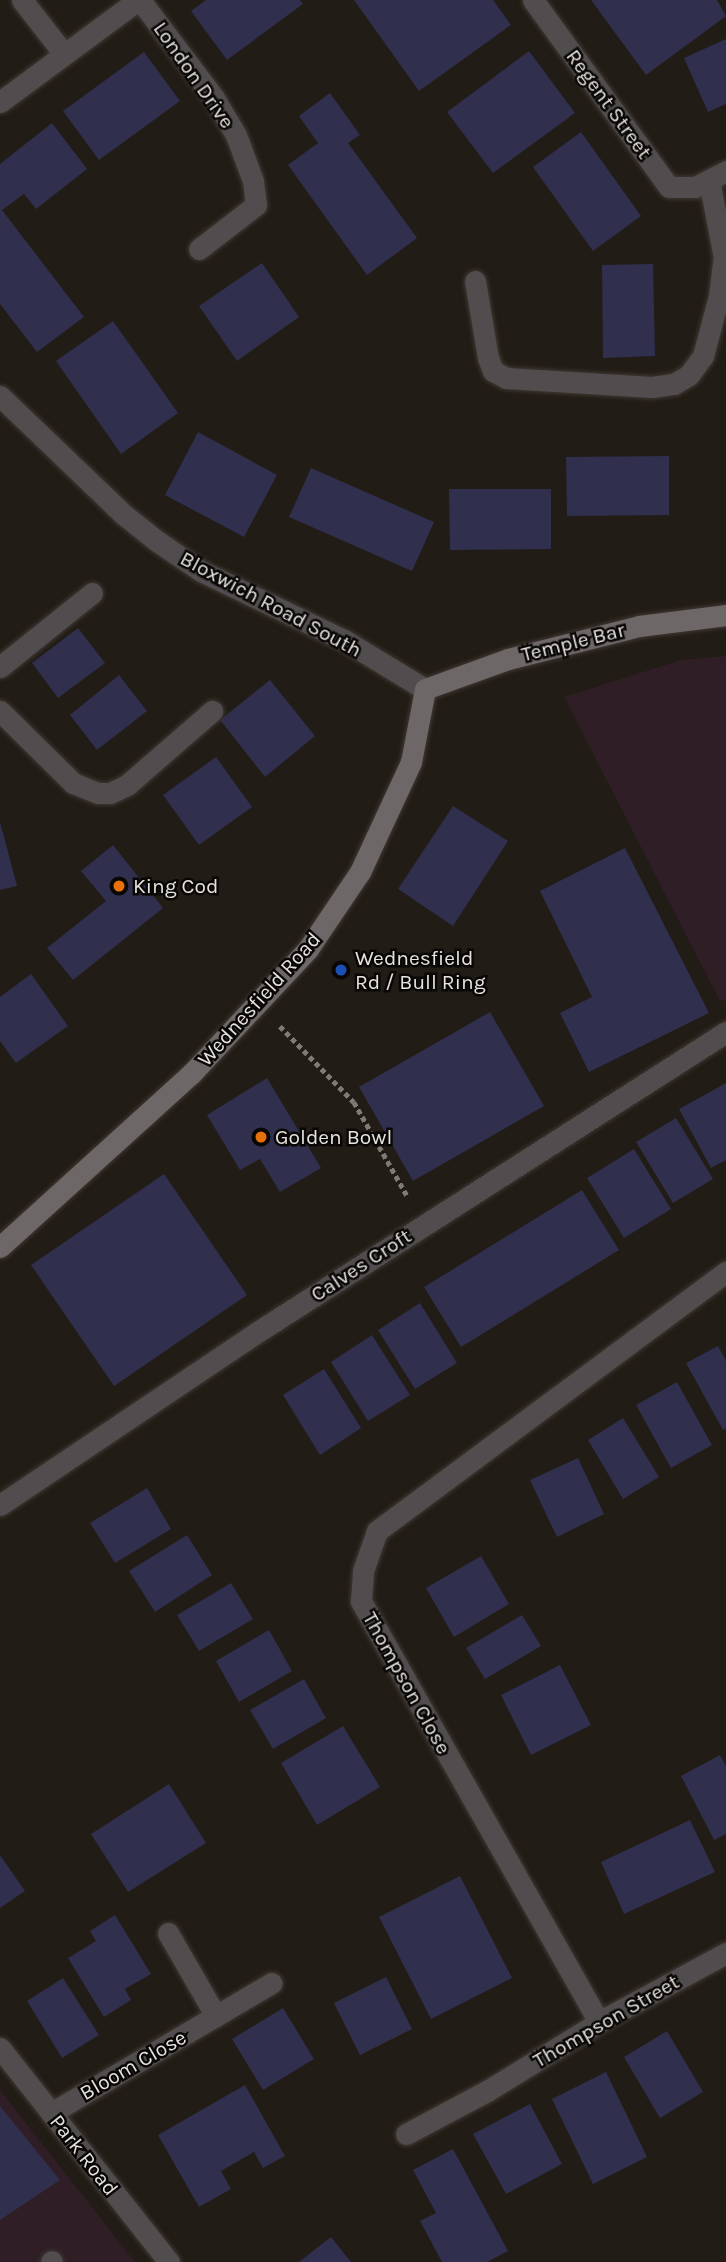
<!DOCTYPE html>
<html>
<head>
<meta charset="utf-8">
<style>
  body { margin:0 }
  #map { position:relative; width:726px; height:2262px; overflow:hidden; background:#221c16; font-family:Karla,sans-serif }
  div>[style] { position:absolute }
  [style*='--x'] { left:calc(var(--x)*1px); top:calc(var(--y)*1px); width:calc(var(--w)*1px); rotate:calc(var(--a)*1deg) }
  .industrial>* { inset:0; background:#2f1e26 }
  .building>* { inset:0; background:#302f4d }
  .path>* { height:4.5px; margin-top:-2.25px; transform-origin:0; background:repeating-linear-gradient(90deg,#7f7a75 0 5px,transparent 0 8.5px) }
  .roads { filter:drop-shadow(0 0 2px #3e3832) drop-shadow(0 0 2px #3e3832) }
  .service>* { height:21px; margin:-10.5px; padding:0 10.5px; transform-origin:10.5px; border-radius:10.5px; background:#514c4d }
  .minor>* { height:21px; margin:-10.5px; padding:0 10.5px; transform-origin:10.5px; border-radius:10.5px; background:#514c4d }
  .tertiary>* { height:21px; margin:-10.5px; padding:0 10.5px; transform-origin:10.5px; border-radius:10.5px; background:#514c4d }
  .secondary>* { height:21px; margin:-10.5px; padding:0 10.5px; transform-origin:10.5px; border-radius:10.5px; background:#6e6768 }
  .dots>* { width:19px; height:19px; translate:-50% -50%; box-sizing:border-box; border:4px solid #090705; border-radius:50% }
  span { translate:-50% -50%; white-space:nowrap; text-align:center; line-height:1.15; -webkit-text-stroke:5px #090705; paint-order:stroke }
  .street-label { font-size:21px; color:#e7e2de }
  .poi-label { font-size:21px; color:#e7e2de }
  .left { translate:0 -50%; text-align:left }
</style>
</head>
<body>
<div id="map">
  <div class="industrial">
    <div style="clip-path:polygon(726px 656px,726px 1000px,720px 1001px,564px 697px,681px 660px)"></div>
    <div style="clip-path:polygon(0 2090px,135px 2262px,0 2262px)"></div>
  </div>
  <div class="building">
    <div style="clip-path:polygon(206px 0,300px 0,303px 4px,227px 60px,191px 11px)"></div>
    <div style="clip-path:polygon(354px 0,493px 0,511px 25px,419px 91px)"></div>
    <div style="clip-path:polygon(591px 0,717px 0,726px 16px,646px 75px)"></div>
    <div style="clip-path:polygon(726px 39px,726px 104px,708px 112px,684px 58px)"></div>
    <div style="clip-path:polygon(529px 51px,575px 113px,493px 173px,447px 112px)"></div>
    <div style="clip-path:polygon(144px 52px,180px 101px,99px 160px,63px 111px)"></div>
    <div style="clip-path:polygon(330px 93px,360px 135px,348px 143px,417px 238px,367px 275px,288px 165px,318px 143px,299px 116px)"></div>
    <div style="clip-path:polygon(52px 123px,87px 169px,36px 209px,24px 194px,2px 210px,84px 317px,37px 352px,0 304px,0 164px)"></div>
    <div style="clip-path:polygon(581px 132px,641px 216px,593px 251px,533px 167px)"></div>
    <div style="clip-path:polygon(262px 263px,299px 317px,237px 361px,199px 306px)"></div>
    <div style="clip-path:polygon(653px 264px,655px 356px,603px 358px,602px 265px)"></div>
    <div style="clip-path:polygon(113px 321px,178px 413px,121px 454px,56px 361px)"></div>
    <div style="clip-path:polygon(198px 432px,277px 475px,244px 537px,165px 495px)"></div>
    <div style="clip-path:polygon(669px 456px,669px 515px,567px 516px,566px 457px)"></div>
    <div style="clip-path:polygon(311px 468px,434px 522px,412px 571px,289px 517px)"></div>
    <div style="clip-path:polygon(449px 489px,551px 489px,551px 549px,450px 550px)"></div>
    <div style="clip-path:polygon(78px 628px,105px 663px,58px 698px,32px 663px)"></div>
    <div style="clip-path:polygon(119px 675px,147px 711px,97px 750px,70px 715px)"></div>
    <div style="clip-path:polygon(270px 680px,315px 736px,265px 777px,220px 720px)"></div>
    <div style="clip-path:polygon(216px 757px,252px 807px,199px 845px,163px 795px)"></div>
    <div style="clip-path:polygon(453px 806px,508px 841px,453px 926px,398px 889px)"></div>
    <div style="clip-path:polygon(0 822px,17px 886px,0 890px)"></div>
    <div style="clip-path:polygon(113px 845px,163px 908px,73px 980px,47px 948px,106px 901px,81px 871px)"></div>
    <div style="clip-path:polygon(625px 848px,709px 1013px,589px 1072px,560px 1013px,592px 997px,540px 891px)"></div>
    <div style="clip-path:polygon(31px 974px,68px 1026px,16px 1063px,0 1041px,0 997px)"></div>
    <div style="clip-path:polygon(490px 1012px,544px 1106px,413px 1181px,359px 1087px)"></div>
    <div style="clip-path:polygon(267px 1078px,321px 1168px,280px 1192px,260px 1159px,240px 1170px,207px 1115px)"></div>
    <div style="clip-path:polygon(726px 1083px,726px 1160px,711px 1168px,679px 1109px)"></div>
    <div style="clip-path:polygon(676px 1118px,713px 1179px,673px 1203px,636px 1142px)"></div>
    <div style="clip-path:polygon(634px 1149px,671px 1209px,624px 1238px,587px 1178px)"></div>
    <div style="clip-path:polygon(164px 1174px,247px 1295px,114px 1386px,31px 1265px)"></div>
    <div style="clip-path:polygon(582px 1190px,619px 1250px,461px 1347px,424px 1287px)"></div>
    <div style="clip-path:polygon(420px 1303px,457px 1363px,415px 1389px,378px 1330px)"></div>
    <div style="clip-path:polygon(372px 1335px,410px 1395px,368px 1421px,331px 1362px)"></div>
    <div style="clip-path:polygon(718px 1346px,726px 1361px,726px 1428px,723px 1430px,686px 1363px)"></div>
    <div style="clip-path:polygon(324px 1369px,361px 1428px,320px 1455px,283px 1395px)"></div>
    <div style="clip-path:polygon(677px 1382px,712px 1445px,671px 1468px,636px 1405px)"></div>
    <div style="clip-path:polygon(623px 1418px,659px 1477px,623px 1499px,588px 1440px)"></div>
    <div style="clip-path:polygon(578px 1458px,604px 1514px,557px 1537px,530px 1480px)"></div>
    <div style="clip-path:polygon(147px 1488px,171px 1529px,115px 1563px,90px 1523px)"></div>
    <div style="clip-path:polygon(187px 1535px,212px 1575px,155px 1612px,129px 1571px)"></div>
    <div style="clip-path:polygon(481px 1556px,509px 1604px,454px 1637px,426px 1588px)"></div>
    <div style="clip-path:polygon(231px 1583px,253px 1619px,199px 1651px,177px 1615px)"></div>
    <div style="clip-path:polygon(522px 1615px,541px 1646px,485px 1679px,466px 1648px)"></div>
    <div style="clip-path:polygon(269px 1630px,292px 1671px,239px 1702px,216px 1661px)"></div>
    <div style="clip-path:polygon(560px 1665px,591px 1725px,531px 1755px,501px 1695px)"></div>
    <div style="clip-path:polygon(304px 1679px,326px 1718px,273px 1749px,250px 1710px)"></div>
    <div style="clip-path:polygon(343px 1726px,380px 1787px,317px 1825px,281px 1763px)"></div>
    <div style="clip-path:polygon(720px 1755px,726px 1766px,726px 1834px,714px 1840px,681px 1776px)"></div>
    <div style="clip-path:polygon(169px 1784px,206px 1843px,128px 1892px,91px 1834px)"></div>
    <div style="clip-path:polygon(690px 1820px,715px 1872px,624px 1914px,601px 1862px)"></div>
    <div style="clip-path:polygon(0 1855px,25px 1891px,0 1908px)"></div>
    <div style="clip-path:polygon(460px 1876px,512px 1978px,431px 2019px,379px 1917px)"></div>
    <div style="clip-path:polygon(115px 1915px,151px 1974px,125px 1989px,131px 2000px,104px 2017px,68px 1958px,96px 1941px,90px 1931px)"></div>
    <div style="clip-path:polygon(386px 1977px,412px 2029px,360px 2055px,334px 2003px)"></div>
    <div style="clip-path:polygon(63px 1978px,99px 2035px,62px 2058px,27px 2001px)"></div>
    <div style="clip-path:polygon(283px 2008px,314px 2059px,263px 2090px,232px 2039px)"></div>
    <div style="clip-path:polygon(667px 2031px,703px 2092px,660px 2118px,624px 2057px)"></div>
    <div style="clip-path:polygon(606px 2072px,647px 2157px,593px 2184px,552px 2099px)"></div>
    <div style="clip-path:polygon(245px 2085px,285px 2156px,263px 2168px,254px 2152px,221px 2171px,231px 2189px,199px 2207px,158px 2135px)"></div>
    <div style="clip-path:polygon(530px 2104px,562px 2164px,506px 2194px,473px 2134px)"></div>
    <div style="clip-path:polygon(0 2106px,60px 2180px,0 2220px)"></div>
    <div style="clip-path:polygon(453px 2149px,508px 2251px,487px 2262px,442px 2262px,420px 2221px,436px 2213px,413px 2170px)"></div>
    <div style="clip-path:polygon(331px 2237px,351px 2262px,299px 2262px)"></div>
  </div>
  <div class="path">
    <div style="--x:280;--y:1026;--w:106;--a:45.8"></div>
    <div style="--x:354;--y:1102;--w:109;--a:60.4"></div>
  </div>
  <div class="roads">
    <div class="service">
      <div style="--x:475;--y:281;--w:78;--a:80.4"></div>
      <div style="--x:488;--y:358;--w:14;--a:69"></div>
      <div style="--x:493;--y:371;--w:15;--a:28"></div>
      <div style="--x:506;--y:378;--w:146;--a:3.5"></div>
      <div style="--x:652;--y:387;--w:22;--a:-8"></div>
      <div style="--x:674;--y:384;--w:17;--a:-31"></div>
      <div style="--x:689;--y:375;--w:24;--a:-54"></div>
      <div style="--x:703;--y:356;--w:62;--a:-75.1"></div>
      <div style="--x:719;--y:296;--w:38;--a:-83"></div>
      <div style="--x:724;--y:258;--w:79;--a:-100.9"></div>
      <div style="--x:0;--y:1505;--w:312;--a:-33.9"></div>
      <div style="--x:259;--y:1331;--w:555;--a:-32.63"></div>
      <div style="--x:406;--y:2134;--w:92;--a:-28"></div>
      <div style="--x:51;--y:2262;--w:1;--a:-45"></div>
    </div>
    <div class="minor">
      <div style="--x:22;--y:0;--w:68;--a:52.1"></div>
      <div style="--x:140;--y:0;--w:123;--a:52.9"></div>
      <div style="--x:214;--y:98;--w:43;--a:59.3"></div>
      <div style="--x:236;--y:135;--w:49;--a:69.7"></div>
      <div style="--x:253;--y:181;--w:24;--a:83"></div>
      <div style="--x:256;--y:205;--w:72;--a:142.3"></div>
      <div style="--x:533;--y:0;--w:231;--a:54"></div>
      <div style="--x:669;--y:187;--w:26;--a:0"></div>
      <div style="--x:695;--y:187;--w:35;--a:-27"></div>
      <div style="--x:0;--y:102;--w:172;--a:-36.5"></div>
      <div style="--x:0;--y:667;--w:118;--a:-38.8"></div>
      <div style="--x:0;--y:711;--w:103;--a:44.6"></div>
      <div style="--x:73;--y:783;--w:27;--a:22"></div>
      <div style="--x:98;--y:793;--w:12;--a:0"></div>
      <div style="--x:110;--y:793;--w:19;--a:-25"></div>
      <div style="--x:127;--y:785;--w:113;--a:-41"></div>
      <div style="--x:168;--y:1933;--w:96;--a:60"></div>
      <div style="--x:599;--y:2022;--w:484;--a:-119.5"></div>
      <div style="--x:361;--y:1601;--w:30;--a:-86"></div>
      <div style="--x:363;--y:1571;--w:42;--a:-70.7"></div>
      <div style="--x:377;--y:1531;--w:435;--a:-36.6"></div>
      <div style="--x:0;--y:2048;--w:273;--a:51.7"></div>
      <div style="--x:487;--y:2091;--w:132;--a:-31.6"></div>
      <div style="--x:599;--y:2022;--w:145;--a:-28.5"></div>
      <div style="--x:51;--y:2113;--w:256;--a:-30.5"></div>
    </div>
    <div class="tertiary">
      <div style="--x:0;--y:396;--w:170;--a:43.8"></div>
      <div style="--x:123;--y:514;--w:43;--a:38.5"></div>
      <div style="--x:157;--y:541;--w:53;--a:34.3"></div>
      <div style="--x:201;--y:571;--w:159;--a:25.8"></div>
      <div style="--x:344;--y:640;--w:95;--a:31.2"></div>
    </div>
    <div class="secondary">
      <div style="--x:0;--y:1247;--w:259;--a:-42.2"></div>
      <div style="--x:192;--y:1073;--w:170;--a:-46.9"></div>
      <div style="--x:308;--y:949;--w:93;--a:-56"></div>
      <div style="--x:360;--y:872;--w:121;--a:-65.1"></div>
      <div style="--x:411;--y:762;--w:74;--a:-79.1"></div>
      <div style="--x:425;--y:689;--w:88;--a:-19.9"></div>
      <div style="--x:508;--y:659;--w:135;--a:-14.1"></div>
      <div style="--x:639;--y:626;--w:88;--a:-7.2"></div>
    </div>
  </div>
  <div class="dots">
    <div style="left:119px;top:886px;background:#e8710a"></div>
    <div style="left:341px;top:970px;background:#1a4fb4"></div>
    <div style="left:261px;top:1137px;background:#e8710a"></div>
  </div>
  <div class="street-label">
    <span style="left:194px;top:75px;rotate:55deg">London Drive</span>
    <span style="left:609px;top:104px;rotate:54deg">Regent Street</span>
    <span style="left:271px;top:604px;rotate:28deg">Bloxwich Road South</span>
    <span style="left:573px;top:642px;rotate:-14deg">Temple Bar</span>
    <span style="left:259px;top:999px;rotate:-48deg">Wednesfield Road</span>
    <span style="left:361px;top:1265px;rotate:-33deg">Calves Croft</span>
    <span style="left:407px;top:1683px;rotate:61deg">Thompson Close</span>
    <span style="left:606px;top:2021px;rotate:-30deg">Thompson Street</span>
    <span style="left:133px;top:2065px;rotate:-30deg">Bloom Close</span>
    <span style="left:84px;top:2155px;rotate:52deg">Park Road</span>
  </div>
  <div class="poi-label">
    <span class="left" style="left:133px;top:886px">King Cod</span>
    <span class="left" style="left:355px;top:970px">Wednesfield<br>Rd / Bull Ring</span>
    <span class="left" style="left:275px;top:1137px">Golden Bowl</span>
  </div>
</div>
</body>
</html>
